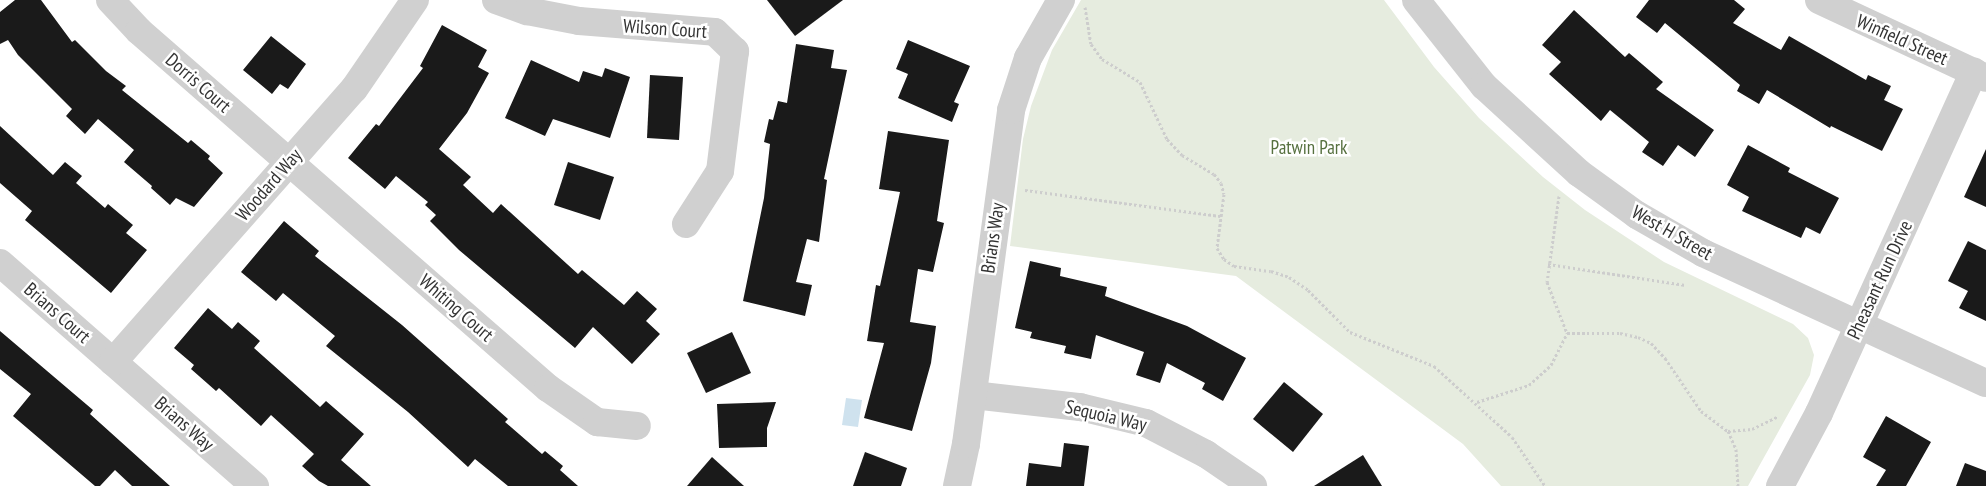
<!DOCTYPE html>
<html>
<head>
<meta charset="utf-8">
<style>
  body { margin:0 }
  #map { position:relative; width:1986px; height:486px; overflow:hidden; background:#fff; font-family:"PT Sans Narrow",sans-serif }
  div>[style] { position:absolute }
  [style*='--x'] { left:calc(var(--x)*1px); top:calc(var(--y)*1px); width:calc(var(--w)*1px); rotate:calc(var(--a)*1deg) }
  .green>* { inset:0; background:#e6ecdf }
  .water>* { inset:0; background:#cfe2ee }
  .building>* { inset:0; background:#1a1a1a }
  .path>* { height:3px; margin-top:-1.5px; transform-origin:0; background:repeating-linear-gradient(90deg,#cdcdcd 0 2.5px,transparent 0 5px) }
  .minor>* { height:28px; margin:-14px; padding:0 14px; transform-origin:14px; border-radius:14px; background:#d0d0d0 }
  span { translate:-50% -50%; white-space:nowrap; text-align:center; line-height:1.15; -webkit-text-stroke:5px #fff; paint-order:stroke }
  .street-label { font-size:19px; color:#333 }
  .park-label { font-size:19px; color:#56703f }
</style>
</head>
<body>
<div id="map">
  <div class="green">
    <div style="clip-path:polygon(1081px 0,1384px 0,1434px 67px,1479px 118px,1543px 177px,1585px 210px,1664px 262px,1793px 324px,1808px 338px,1814px 355px,1810px 375px,1748px 486px,1501px 486px,1463px 444px,1236px 276px,1010px 246px,1023px 139px,1031px 106px,1052px 50px)"></div>
  </div>
  <div class="water">
    <div style="clip-path:polygon(846px 398px,862px 400px,858px 427px,842px 425px)"></div>
  </div>
  <div class="building">
    <div style="clip-path:polygon(15px 0,41px 0,72px 42px,75px 40px,106px 71px,126px 86px,122px 90px,188px 143px,191px 140px,210px 156px,208px 159px,223px 173px,194px 207px,176px 198px,170px 205px,151px 188px,152px 186px,124px 162px,134px 150px,98px 119px,85px 134px,66px 116px,72px 109px,18px 55px,8px 40px,0 44px,0 12px)"></div>
    <div style="clip-path:polygon(767px 0,843px 0,795px 36px)"></div>
    <div style="clip-path:polygon(1649px 0,1734px 0,1745px 9px,1733px 23px,1781px 50px,1789px 36px,1866px 80px,1868px 75px,1891px 86px,1884px 100px,1903px 109px,1882px 151px,1831px 126px,1830px 128px,1767px 90px,1759px 104px,1737px 91px,1740px 85px,1665px 23px,1657px 33px,1636px 17px)"></div>
    <div style="clip-path:polygon(1574px 10px,1625px 57px,1629px 53px,1663px 82px,1656px 89px,1714px 130px,1695px 157px,1678px 145px,1663px 166px,1642px 152px,1649px 142px,1610px 110px,1601px 121px,1549px 74px,1561px 62px,1542px 45px)"></div>
    <div style="clip-path:polygon(442px 25px,487px 50px,478px 67px,489px 73px,467px 113px,439px 149px,471px 177px,463px 185px,493px 213px,501px 204px,578px 274px,582px 270px,624px 305px,637px 291px,657px 309px,646px 321px,660px 334px,632px 364px,593px 327px,575px 348px,459px 250px,430px 221px,436px 215px,425px 205px,428px 202px,396px 176px,385px 189px,348px 158px,376px 124px,379px 126px,423px 68px,420px 66px)"></div>
    <div style="clip-path:polygon(271px 36px,306px 64px,288px 89px,280px 84px,272px 94px,243px 70px)"></div>
    <div style="clip-path:polygon(908px 40px,970px 66px,954px 102px,959px 104px,952px 122px,898px 98px,908px 74px,896px 69px)"></div>
    <div style="clip-path:polygon(796px 44px,834px 50px,831px 68px,847px 70px,824px 179px,827px 180px,819px 242px,807px 239px,796px 282px,812px 285px,805px 316px,743px 301px,764px 198px,770px 144px,764px 142px,769px 119px,773px 120px,778px 101px,787px 103px)"></div>
    <div style="clip-path:polygon(531px 60px,579px 82px,583px 71px,602px 77px,605px 68px,630px 77px,610px 138px,553px 119px,545px 136px,505px 118px)"></div>
    <div style="clip-path:polygon(650px 75px,683px 77px,679px 140px,647px 138px)"></div>
    <div style="clip-path:polygon(0 126px,53px 175px,65px 162px,82px 176px,76px 183px,105px 208px,108px 204px,133px 225px,126px 233px,147px 250px,111px 293px,25px 220px,32px 211px,0 183px)"></div>
    <div style="clip-path:polygon(888px 131px,949px 140px,937px 221px,944px 223px,933px 272px,918px 269px,910px 322px,936px 326px,931px 363px,912px 431px,864px 418px,884px 343px,867px 341px,876px 285px,880px 286px,900px 192px,879px 189px)"></div>
    <div style="clip-path:polygon(1748px 145px,1790px 168px,1788px 172px,1839px 198px,1820px 234px,1806px 227px,1801px 238px,1742px 211px,1749px 197px,1727px 185px)"></div>
    <div style="clip-path:polygon(1986px 149px,1986px 207px,1964px 197px)"></div>
    <div style="clip-path:polygon(568px 162px,614px 177px,600px 220px,554px 205px)"></div>
    <div style="clip-path:polygon(284px 221px,319px 251px,315px 256px,402px 325px,508px 419px,505px 422px,542px 454px,545px 451px,563px 466px,560px 470px,578px 486px,508px 486px,475px 459px,468px 467px,408px 412px,326px 346px,335px 336px,283px 293px,276px 301px,241px 272px)"></div>
    <div style="clip-path:polygon(1968px 241px,1986px 250px,1986px 321px,1959px 308px,1968px 291px,1948px 281px)"></div>
    <div style="clip-path:polygon(1030px 261px,1061px 268px,1060px 276px,1107px 287px,1105px 296px,1187px 326px,1246px 358px,1223px 401px,1202px 389px,1205px 383px,1167px 363px,1160px 383px,1136px 375px,1144px 352px,1096px 335px,1091px 359px,1064px 353px,1066px 346px,1030px 338px,1032px 332px,1015px 328px)"></div>
    <div style="clip-path:polygon(208px 308px,232px 329px,238px 322px,260px 341px,254px 348px,320px 407px,326px 401px,364px 434px,341px 460px,371px 486px,328px 486px,319px 481px,302px 466px,314px 454px,271px 415px,261px 426px,219px 388px,216px 391px,191px 369px,194px 365px,174px 348px)"></div>
    <div style="clip-path:polygon(0 331px,93px 410px,90px 414px,170px 486px,132px 486px,115px 470px,100px 486px,95px 486px,13px 416px,31px 394px,0 369px)"></div>
    <div style="clip-path:polygon(732px 332px,751px 373px,706px 393px,687px 353px)"></div>
    <div style="clip-path:polygon(1284px 382px,1323px 414px,1293px 452px,1253px 419px)"></div>
    <div style="clip-path:polygon(776px 402px,767px 428px,767px 447px,719px 448px,717px 404px)"></div>
    <div style="clip-path:polygon(1886px 416px,1931px 442px,1906px 486px,1876px 486px,1886px 470px,1863px 457px)"></div>
    <div style="clip-path:polygon(1064px 443px,1089px 446px,1084px 486px,1026px 486px,1029px 463px,1061px 467px)"></div>
    <div style="clip-path:polygon(865px 452px,907px 468px,901px 486px,853px 486px)"></div>
    <div style="clip-path:polygon(1363px 455px,1382px 486px,1314px 486px)"></div>
    <div style="clip-path:polygon(712px 457px,744px 486px,687px 486px)"></div>
    <div style="clip-path:polygon(1965px 463px,1986px 471px,1986px 486px,1956px 486px)"></div>
  </div>
  <div class="path">
    <div style="--x:1085;--y:7;--w:37;--a:81"></div>
    <div style="--x:1091;--y:44;--w:19;--a:54"></div>
    <div style="--x:1102;--y:59;--w:44;--a:31.2"></div>
    <div style="--x:1140;--y:82;--w:63;--a:64.7"></div>
    <div style="--x:1167;--y:139;--w:22;--a:47"></div>
    <div style="--x:1182;--y:155;--w:37;--a:31"></div>
    <div style="--x:1214;--y:174;--w:11;--a:52"></div>
    <div style="--x:1221;--y:183;--w:11;--a:75"></div>
    <div style="--x:1224;--y:194;--w:54;--a:97.4"></div>
    <div style="--x:1217;--y:248;--w:13;--a:58"></div>
    <div style="--x:1224;--y:259;--w:12;--a:35"></div>
    <div style="--x:1234;--y:266;--w:37;--a:8"></div>
    <div style="--x:1271;--y:271;--w:19;--a:18"></div>
    <div style="--x:1289;--y:277;--w:23;--a:34"></div>
    <div style="--x:1308;--y:290;--w:59;--a:45"></div>
    <div style="--x:1350;--y:332;--w:91;--a:22"></div>
    <div style="--x:1434;--y:366;--w:105;--a:42.3"></div>
    <div style="--x:1512;--y:437;--w:59;--a:56"></div>
    <div style="--x:1025;--y:190;--w:197;--a:7.6"></div>
    <div style="--x:1559;--y:196;--w:87;--a:97.9"></div>
    <div style="--x:1547;--y:282;--w:55;--a:68.6"></div>
    <div style="--x:1548;--y:264;--w:139;--a:8.7"></div>
    <div style="--x:1477;--y:402;--w:55;--a:-18.1"></div>
    <div style="--x:1529;--y:385;--w:30;--a:-42"></div>
    <div style="--x:1551;--y:365;--w:36;--a:-63"></div>
    <div style="--x:1567;--y:333;--w:53;--a:0"></div>
    <div style="--x:1620;--y:333;--w:18;--a:13"></div>
    <div style="--x:1638;--y:337;--w:14;--a:25"></div>
    <div style="--x:1651;--y:343;--w:21;--a:47"></div>
    <div style="--x:1665;--y:358;--w:64;--a:55.8"></div>
    <div style="--x:1701;--y:411;--w:34;--a:37"></div>
    <div style="--x:1728;--y:431;--w:20;--a:66"></div>
    <div style="--x:1736;--y:449;--w:37;--a:87"></div>
    <div style="--x:1728;--y:431;--w:24;--a:-5"></div>
    <div style="--x:1752;--y:429;--w:28;--a:-26"></div>
  </div>
  <div class="minor">
    <div style="--x:110;--y:0;--w:42;--a:46.9"></div>
    <div style="--x:139;--y:31;--w:543;--a:41.12"></div>
    <div style="--x:548;--y:388;--w:60;--a:34.8"></div>
    <div style="--x:597;--y:422;--w:40;--a:5.7"></div>
    <div style="--x:496;--y:0;--w:33;--a:20"></div>
    <div style="--x:527;--y:11;--w:53;--a:10.9"></div>
    <div style="--x:579;--y:21;--w:136;--a:4.6"></div>
    <div style="--x:715;--y:32;--w:28;--a:44"></div>
    <div style="--x:735;--y:51;--w:121;--a:97.1"></div>
    <div style="--x:720;--y:171;--w:63;--a:122.7"></div>
    <div style="--x:1416;--y:0;--w:110;--a:51.7"></div>
    <div style="--x:1484;--y:86;--w:129;--a:42.5"></div>
    <div style="--x:1579;--y:173;--w:72;--a:35.9"></div>
    <div style="--x:1637;--y:215;--w:76;--a:29.9"></div>
    <div style="--x:1703;--y:253;--w:311;--a:24.7"></div>
    <div style="--x:1819;--y:0;--w:184;--a:25"></div>
    <div style="--x:0;--y:263;--w:339;--a:41.2"></div>
    <div style="--x:113;--y:362;--w:364;--a:-48.6"></div>
    <div style="--x:354;--y:89;--w:108;--a:-55.6"></div>
    <div style="--x:973;--y:395;--w:108;--a:6.4"></div>
    <div style="--x:1080;--y:407;--w:68;--a:13.6"></div>
    <div style="--x:1146;--y:423;--w:68;--a:27.3"></div>
    <div style="--x:1206;--y:454;--w:57;--a:34.2"></div>
    <div style="--x:957;--y:486;--w:43;--a:-77.9"></div>
    <div style="--x:966;--y:444;--w:337;--a:-82.3"></div>
    <div style="--x:1011;--y:110;--w:55;--a:-71.9"></div>
    <div style="--x:1028;--y:58;--w:67;--a:-60.4"></div>
    <div style="--x:1780;--y:486;--w:83;--a:-61.9"></div>
    <div style="--x:1819;--y:413;--w:375;--a:-65.6"></div>
  </div>
  <div class="street-label">
    <span style="left:665px;top:29px;rotate:4deg">Wilson Court</span>
    <span style="left:1902px;top:40px;rotate:24deg">Winfield Street</span>
    <span style="left:198px;top:83px;rotate:41deg">Dorris Court</span>
    <span style="left:269px;top:185px;rotate:-49deg">Woodard Way</span>
    <span style="left:1672px;top:233px;rotate:30deg">West H Street</span>
    <span style="left:993px;top:238px;rotate:-82deg">Brians Way</span>
    <span style="left:1880px;top:280px;rotate:-65deg">Pheasant Run Drive</span>
    <span style="left:456px;top:308px;rotate:41deg">Whiting Court</span>
    <span style="left:57px;top:313px;rotate:41deg">Brians Court</span>
    <span style="left:1106px;top:416px;rotate:13deg">Sequoia Way</span>
    <span style="left:184px;top:424px;rotate:41deg">Brians Way</span>
  </div>
  <div class="park-label">
    <span style="left:1309px;top:148px">Patwin Park</span>
  </div>
</div>
</body>
</html>
